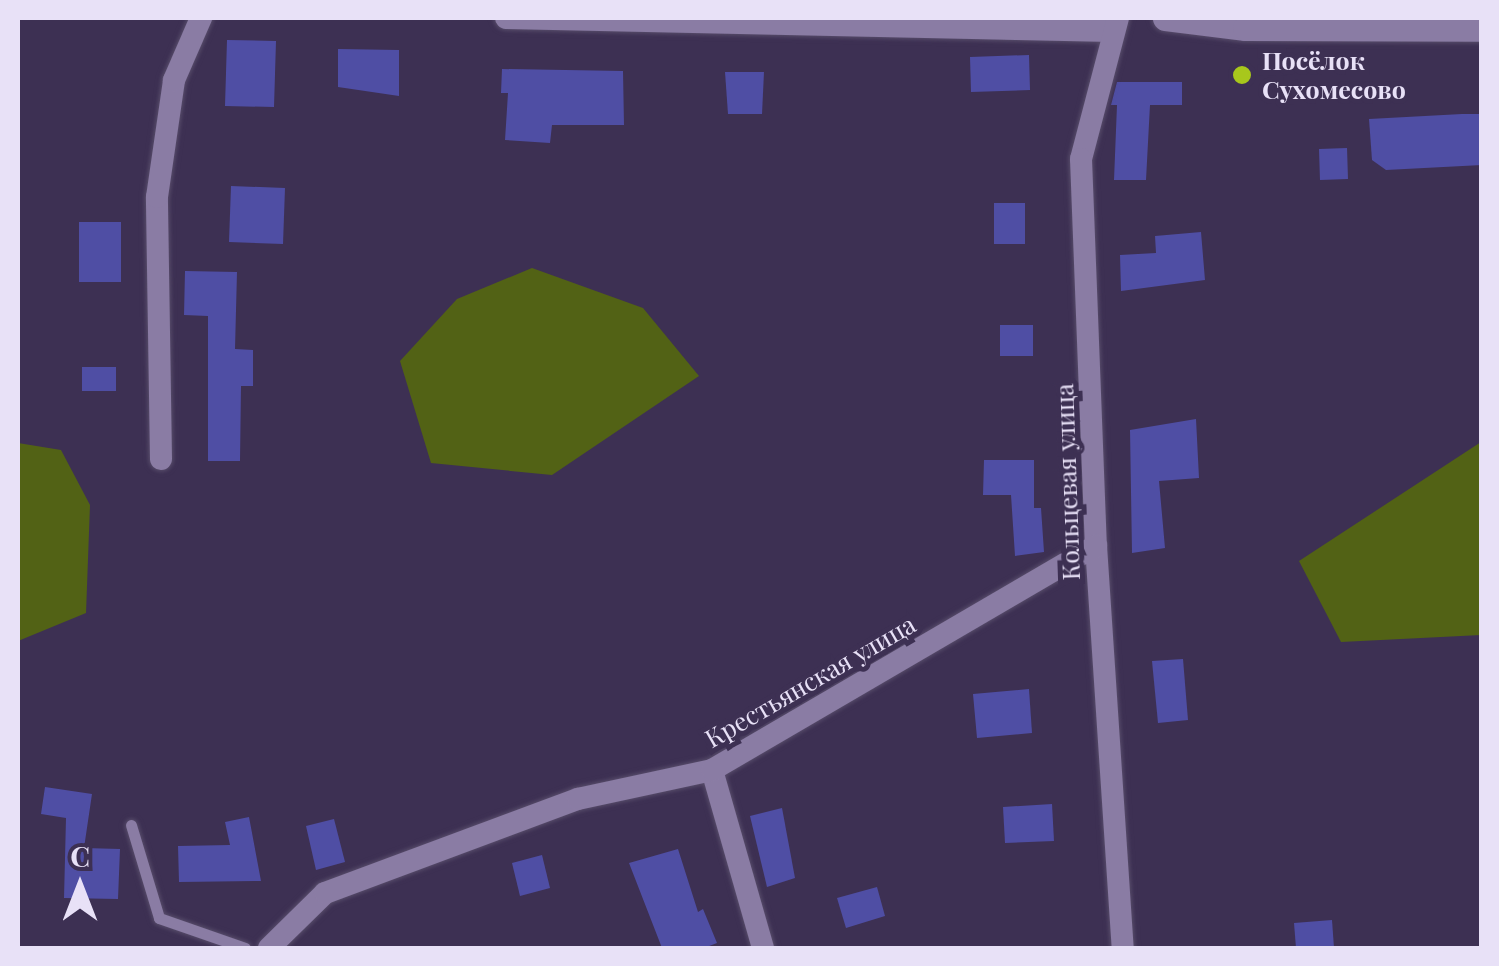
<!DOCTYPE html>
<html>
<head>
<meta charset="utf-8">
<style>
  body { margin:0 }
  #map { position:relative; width:1499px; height:966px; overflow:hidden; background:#3d3053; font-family:"Playfair Display",serif }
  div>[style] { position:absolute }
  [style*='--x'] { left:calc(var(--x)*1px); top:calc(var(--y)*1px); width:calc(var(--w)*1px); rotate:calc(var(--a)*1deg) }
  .green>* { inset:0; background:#526215 }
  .building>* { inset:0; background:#4f4ea4 }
  .roads { filter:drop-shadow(0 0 2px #574c6a) drop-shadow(0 0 2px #574c6a) }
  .service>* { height:11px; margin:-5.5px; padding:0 5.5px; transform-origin:5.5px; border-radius:5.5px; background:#8a7ca4 }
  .minor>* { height:22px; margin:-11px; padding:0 11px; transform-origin:11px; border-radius:11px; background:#8a7ca4 }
  .secondary>* { height:25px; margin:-12.5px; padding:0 12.5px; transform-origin:12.5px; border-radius:12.5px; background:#8a7ca4 }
  .dots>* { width:28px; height:28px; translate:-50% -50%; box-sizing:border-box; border:5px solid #3d3053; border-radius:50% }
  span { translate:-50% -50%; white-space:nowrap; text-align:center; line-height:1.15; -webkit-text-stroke:10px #3d3053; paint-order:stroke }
  .poi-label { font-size:25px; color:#e8e1f7; font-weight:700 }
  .left { translate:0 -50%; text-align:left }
  .street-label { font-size:25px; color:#e8e1f7 }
  .frame { position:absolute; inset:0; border:20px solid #e8e1f7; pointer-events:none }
  .north { position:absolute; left:30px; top:836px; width:100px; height:100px; -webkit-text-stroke:8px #3d3053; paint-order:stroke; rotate:0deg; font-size:28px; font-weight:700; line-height:40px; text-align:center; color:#e8e1f7 }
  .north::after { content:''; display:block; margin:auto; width:35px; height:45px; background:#e8e1f7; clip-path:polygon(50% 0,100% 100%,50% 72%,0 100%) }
</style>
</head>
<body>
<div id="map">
  <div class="green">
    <div style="clip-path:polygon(532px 268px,643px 308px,699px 376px,552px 475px,431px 463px,400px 361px,457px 299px)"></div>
    <div style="clip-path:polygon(1481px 442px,1481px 635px,1341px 642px,1299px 561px)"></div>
    <div style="clip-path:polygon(18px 443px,61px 450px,90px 505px,86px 613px,18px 641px)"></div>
  </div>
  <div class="building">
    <div style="clip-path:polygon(227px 40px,276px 41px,274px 107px,225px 106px)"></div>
    <div style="clip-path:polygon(338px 49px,399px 50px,399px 96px,338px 87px)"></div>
    <div style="clip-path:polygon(1029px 55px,1030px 90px,971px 92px,970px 57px)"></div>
    <div style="clip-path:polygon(502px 69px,623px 71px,624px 125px,552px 125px,550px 143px,505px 140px,508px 93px,501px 93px)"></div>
    <div style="clip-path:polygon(725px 72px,764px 72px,762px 114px,728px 114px)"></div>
    <div style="clip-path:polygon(1117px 82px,1182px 82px,1182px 105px,1150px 105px,1146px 180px,1114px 180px,1117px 105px,1111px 105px)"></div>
    <div style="clip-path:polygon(1462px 114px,1482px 114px,1482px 165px,1386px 170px,1372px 160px,1369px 119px)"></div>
    <div style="clip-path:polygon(1347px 148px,1348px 179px,1320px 180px,1319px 149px)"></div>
    <div style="clip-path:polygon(231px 186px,285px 188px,283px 244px,229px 242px)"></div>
    <div style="clip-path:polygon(994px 203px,1025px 203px,1025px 244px,994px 244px)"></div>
    <div style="clip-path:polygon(79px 222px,121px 222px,121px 282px,79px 282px)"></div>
    <div style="clip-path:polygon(1201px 232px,1205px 280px,1121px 291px,1120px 255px,1156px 253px,1155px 236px)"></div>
    <div style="clip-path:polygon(185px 271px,237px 272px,235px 349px,253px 350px,253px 386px,241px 386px,240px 461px,208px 461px,208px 316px,184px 315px)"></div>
    <div style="clip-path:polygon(1000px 325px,1033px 325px,1033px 356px,1000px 356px)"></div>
    <div style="clip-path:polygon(82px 367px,116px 367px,116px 391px,82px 391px)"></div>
    <div style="clip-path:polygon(1196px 419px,1199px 478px,1159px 481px,1165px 548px,1132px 553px,1130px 430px)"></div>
    <div style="clip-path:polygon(984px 460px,1034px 460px,1034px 508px,1041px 508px,1044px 552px,1015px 556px,1011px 495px,983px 495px)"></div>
    <div style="clip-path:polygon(1183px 659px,1188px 720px,1158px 723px,1152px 661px)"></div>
    <div style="clip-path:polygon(1029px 689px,1032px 733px,977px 738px,973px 694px)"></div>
    <div style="clip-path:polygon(45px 787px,92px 794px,84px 848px,120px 849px,118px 899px,64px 898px,66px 818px,41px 814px)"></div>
    <div style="clip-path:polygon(1052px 804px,1054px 841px,1005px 843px,1003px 807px)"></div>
    <div style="clip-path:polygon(782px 808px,795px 878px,767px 887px,750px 816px)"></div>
    <div style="clip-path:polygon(249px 817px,261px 881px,179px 882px,178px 846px,230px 845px,225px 822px)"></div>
    <div style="clip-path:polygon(334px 819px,345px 862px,316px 870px,306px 826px)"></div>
    <div style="clip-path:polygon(678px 849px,698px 912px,703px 909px,717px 943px,704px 948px,662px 948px,629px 863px)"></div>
    <div style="clip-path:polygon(542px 855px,550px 888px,520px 896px,512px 863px)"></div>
    <div style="clip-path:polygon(877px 887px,885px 916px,846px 928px,837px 898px)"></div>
    <div style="clip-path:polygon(1332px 920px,1334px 948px,1296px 948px,1294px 923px)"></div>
  </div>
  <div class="roads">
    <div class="service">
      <div style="--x:131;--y:825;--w:97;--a:73.2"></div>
      <div style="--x:159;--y:918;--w:91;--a:19.2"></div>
    </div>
    <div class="minor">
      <div style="--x:506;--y:18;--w:606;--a:1.23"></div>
      <div style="--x:1118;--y:18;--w:146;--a:104.7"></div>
      <div style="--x:1081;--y:159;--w:387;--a:87.8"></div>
      <div style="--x:1096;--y:546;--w:403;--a:86.2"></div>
      <div style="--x:161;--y:459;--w:262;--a:-90.9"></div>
      <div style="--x:157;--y:197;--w:118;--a:-81.7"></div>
      <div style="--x:174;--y:80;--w:68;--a:-66.5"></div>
      <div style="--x:712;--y:770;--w:185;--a:74"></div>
      <div style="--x:269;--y:948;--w:78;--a:-44.5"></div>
      <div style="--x:325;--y:893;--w:270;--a:-20.4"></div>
      <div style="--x:578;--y:799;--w:137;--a:-12.2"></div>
      <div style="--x:712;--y:770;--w:445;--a:-30.3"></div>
    </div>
    <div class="secondary">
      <div style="--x:1165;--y:18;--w:81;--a:7.1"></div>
      <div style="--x:1245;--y:28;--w:237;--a:0.2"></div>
    </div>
  </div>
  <div class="dots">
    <div style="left:1242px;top:75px;background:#a8c71c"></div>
  </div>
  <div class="poi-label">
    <span class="left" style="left:1262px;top:75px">Посёлок<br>Сухомесово</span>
  </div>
  <div class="street-label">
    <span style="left:1067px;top:482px;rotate:-92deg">Кольцевая улица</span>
    <span style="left:810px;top:681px;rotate:-30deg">Крестьянская улица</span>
  </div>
  <div class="frame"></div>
  <div class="north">С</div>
</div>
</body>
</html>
